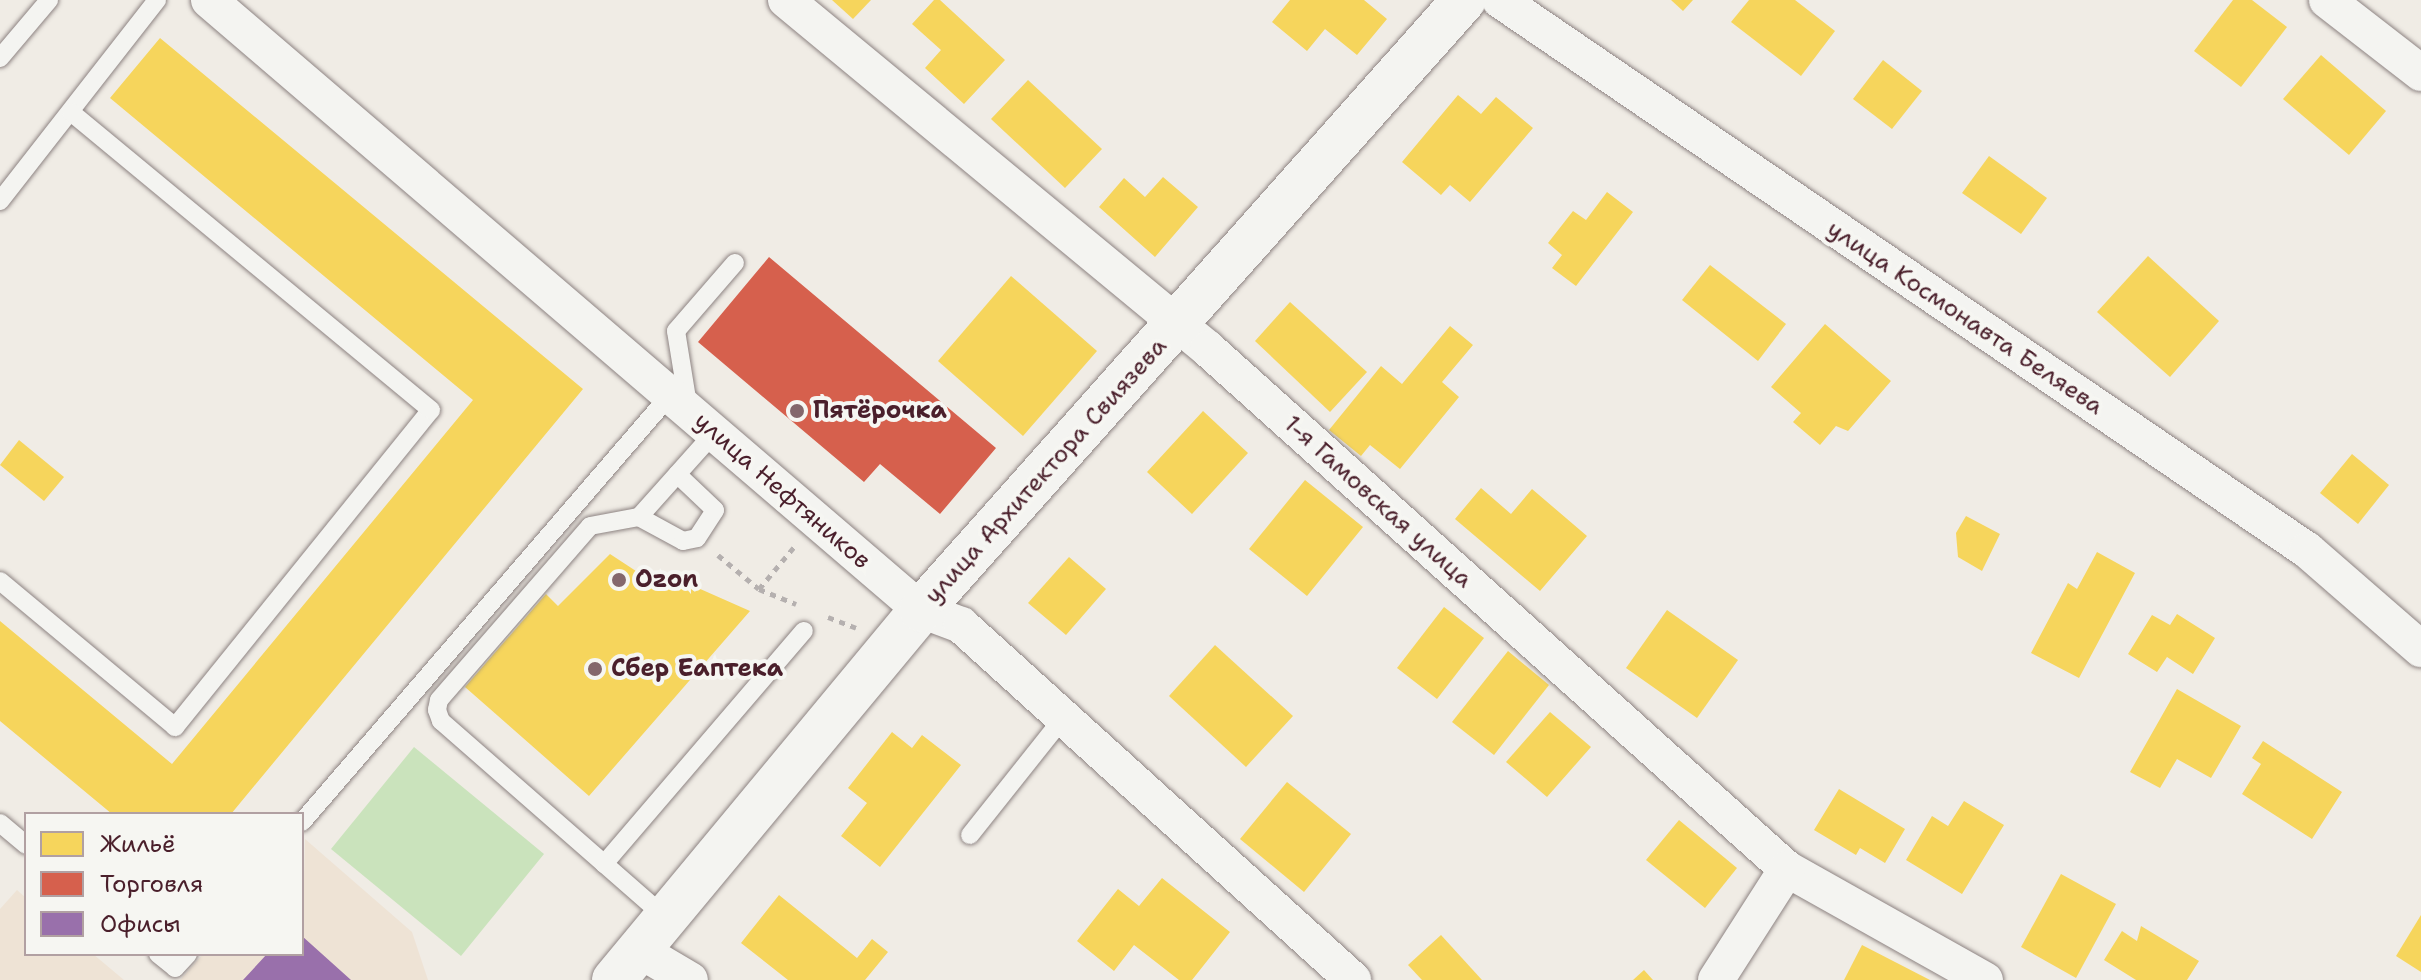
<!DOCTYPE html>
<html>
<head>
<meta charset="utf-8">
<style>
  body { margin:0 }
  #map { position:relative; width:2421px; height:980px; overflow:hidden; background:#f0ece5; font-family:"Shantell Sans",sans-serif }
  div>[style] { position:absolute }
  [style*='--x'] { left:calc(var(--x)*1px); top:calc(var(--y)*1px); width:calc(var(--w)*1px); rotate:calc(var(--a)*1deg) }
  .built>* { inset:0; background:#eee3d5 }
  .green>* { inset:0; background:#cae3bc }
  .homes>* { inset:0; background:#f6d55c }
  .shops>* { inset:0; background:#d6604d }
  .offices>* { inset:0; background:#9970ab }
  .path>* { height:5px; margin-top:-2.5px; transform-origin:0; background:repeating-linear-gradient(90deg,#b5b0af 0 6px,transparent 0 12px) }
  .roads { filter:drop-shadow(0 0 2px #8d8382) drop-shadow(0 0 2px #8d8382) }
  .lane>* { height:18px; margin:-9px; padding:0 9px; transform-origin:9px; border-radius:9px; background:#f4f4f1 }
  .street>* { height:36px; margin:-18px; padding:0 18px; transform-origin:18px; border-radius:18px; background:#f4f4f1 }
  .secondary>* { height:44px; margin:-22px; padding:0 22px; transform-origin:22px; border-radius:22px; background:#f4f4f1 }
  .dots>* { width:22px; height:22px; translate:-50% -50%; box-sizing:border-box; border:4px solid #f6f6f2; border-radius:50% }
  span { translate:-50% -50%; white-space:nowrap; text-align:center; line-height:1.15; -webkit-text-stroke:8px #f6f6f2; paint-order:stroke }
  .street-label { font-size:24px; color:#4a1f2b }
  .poi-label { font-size:24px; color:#4a1f2b; font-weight:700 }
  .left { translate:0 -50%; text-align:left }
  .legend { position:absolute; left:24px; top:812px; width:280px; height:144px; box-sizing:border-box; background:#f6f6f2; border:2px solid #b1a0a2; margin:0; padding:10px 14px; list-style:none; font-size:24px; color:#4a1f2b }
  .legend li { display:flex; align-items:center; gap:16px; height:40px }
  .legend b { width:40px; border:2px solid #b1a0a2 }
</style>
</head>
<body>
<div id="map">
  <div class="built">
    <div style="clip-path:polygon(305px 839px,412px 932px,428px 980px,180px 980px,203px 954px,302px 954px)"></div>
    <div style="clip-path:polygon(17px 890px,26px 898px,26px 954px,93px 954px,124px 980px,0 980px,0 909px)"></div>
  </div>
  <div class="green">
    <div style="clip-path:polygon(414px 747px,544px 854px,461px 956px,331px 849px)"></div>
  </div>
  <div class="homes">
    <div style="clip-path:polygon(832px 0,871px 0,853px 19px)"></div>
    <div style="clip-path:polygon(934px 0,940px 0,1005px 60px,964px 104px,925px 68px,941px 50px,912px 24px)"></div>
    <div style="clip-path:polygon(1290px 0,1364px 0,1387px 19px,1357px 55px,1325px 29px,1307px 51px,1272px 22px)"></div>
    <div style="clip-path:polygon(1671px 0,1693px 0,1683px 11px)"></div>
    <div style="clip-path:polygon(1749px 0,1795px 0,1835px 31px,1801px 76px,1731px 22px)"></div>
    <div style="clip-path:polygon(2233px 0,2252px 0,2287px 27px,2241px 87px,2194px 51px)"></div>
    <div style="clip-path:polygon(160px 38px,583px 389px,231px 814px,112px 814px,0 721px,0 621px,172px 764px,473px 400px,110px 98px)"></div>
    <div style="clip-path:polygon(2321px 55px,2386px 111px,2349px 155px,2283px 99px)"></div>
    <div style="clip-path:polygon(1883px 60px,1922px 91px,1892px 129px,1853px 99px)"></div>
    <div style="clip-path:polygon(1028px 80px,1102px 149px,1065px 188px,991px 119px)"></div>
    <div style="clip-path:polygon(1458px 95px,1481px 114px,1496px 97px,1533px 128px,1470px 202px,1450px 185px,1441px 195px,1402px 162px)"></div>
    <div style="clip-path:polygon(1989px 156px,2047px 198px,2021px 234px,1962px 193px)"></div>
    <div style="clip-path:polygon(1163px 177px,1198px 207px,1155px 257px,1099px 207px,1124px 178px,1145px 197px)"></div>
    <div style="clip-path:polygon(1607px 192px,1633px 212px,1576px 286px,1552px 268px,1562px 255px,1548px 243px,1573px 211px,1586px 220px)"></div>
    <div style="clip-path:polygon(2148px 256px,2219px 321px,2170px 377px,2097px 312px)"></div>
    <div style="clip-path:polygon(1710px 265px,1786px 324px,1758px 361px,1682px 300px)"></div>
    <div style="clip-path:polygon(1011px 276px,1097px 351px,1023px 436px,938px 361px)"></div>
    <div style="clip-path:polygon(1290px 302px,1367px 372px,1330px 412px,1255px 341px)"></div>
    <div style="clip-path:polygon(1825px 324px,1891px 381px,1848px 431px,1836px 426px,1820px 445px,1793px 422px,1801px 413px,1771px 387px)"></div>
    <div style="clip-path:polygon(1450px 326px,1473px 345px,1442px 382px,1459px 397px,1400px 469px,1370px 445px,1361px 456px,1329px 430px,1381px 366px,1402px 384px)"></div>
    <div style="clip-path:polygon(1203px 411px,1248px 453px,1192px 514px,1147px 472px)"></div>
    <div style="clip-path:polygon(19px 440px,64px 477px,44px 501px,0 465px)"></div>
    <div style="clip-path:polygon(2352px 454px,2389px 485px,2358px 524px,2320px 493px)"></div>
    <div style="clip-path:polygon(1305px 480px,1363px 527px,1307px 596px,1249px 549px)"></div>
    <div style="clip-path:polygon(1481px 488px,1511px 514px,1532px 489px,1587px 536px,1540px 591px,1455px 519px)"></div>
    <div style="clip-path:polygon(1966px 516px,2000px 534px,1982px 571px,1958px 557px,1956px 533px)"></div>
    <div style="clip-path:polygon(2097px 552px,2135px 573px,2079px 678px,2031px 653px,2068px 583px,2077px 589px)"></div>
    <div style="clip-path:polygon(610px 554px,642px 575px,646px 570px,657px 579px,661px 574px,679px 591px,685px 584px,695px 592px,698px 588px,750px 611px,589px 796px,465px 687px,546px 594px,558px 606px)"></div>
    <div style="clip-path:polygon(1069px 557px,1106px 589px,1066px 635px,1028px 603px)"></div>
    <div style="clip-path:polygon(1444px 607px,1484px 638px,1437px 699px,1397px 668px)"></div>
    <div style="clip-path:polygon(1667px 610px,1738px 660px,1697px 718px,1626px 668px)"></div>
    <div style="clip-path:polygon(2177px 614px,2215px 638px,2193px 674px,2167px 657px,2157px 672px,2128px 654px,2152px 615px,2170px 625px)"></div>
    <div style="clip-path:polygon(1215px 645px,1293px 716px,1246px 767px,1169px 696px)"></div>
    <div style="clip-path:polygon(1508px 651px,1549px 685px,1494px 755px,1452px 722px)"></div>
    <div style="clip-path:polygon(2177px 689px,2241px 726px,2211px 778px,2177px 759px,2160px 788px,2130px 772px)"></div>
    <div style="clip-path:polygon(1550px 712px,1591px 747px,1547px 797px,1506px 762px)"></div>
    <div style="clip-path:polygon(892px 732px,912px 748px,922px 735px,961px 765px,880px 867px,841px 836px,867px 803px,848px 788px)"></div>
    <div style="clip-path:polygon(2263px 741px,2342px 792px,2312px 839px,2242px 794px,2261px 764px,2252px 758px)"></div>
    <div style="clip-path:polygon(1287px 782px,1351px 834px,1304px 892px,1240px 839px)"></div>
    <div style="clip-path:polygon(1839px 789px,1905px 829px,1885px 863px,1860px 848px,1856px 855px,1814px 830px)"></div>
    <div style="clip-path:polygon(1964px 801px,2004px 825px,1962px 894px,1906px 860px,1932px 816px,1948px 826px)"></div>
    <div style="clip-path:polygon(1679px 820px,1737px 868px,1705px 908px,1646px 860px)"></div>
    <div style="clip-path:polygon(2061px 874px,2116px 904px,2076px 978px,2021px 947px)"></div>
    <div style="clip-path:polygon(1162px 878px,1230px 932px,1192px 980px,1179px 980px,1134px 945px,1114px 971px,1077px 941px,1118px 889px,1139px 906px)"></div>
    <div style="clip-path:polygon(779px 895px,857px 958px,872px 939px,888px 952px,865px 980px,788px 980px,741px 943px)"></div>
    <div style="clip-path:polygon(2421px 915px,2421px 972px,2396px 956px)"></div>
    <div style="clip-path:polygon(2141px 926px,2199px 961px,2187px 980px,2136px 980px,2104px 960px,2122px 931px,2137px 941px)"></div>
    <div style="clip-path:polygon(1441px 935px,1482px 980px,1422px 980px,1408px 965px)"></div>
    <div style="clip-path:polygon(1862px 945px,1930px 980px,1844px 980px)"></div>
    <div style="clip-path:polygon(1644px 970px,1653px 980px,1633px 980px)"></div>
  </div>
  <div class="shops">
    <div style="clip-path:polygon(769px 257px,996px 448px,940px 514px,880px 464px,864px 482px,698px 342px)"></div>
  </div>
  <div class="offices">
    <div style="clip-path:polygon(302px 936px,351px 980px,243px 980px,267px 954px,302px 954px)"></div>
  </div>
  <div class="path">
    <div style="--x:718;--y:555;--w:53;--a:39.7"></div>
    <div style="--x:759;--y:589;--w:40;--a:22"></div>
    <div style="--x:759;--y:589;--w:55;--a:-50.2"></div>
    <div style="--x:828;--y:617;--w:30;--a:21"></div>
  </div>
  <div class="roads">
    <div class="lane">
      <div style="--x:0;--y:58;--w:76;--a:-49.8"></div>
      <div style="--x:0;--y:201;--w:255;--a:-52"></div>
      <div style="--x:688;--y:405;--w:75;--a:-99.2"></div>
      <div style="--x:676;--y:331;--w:90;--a:-49.1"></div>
      <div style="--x:639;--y:517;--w:50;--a:28.6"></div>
      <div style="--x:683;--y:541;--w:14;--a:-12"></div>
      <div style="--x:697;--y:538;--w:33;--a:-57"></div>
      <div style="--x:715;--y:510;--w:52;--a:-136.5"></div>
      <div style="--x:0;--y:581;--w:228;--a:39.8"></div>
      <div style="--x:175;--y:727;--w:407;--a:-51.1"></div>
      <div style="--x:431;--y:410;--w:467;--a:-140.4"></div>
      <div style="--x:302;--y:822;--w:564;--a:-49.24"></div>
      <div style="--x:0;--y:823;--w:34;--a:40"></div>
      <div style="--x:970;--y:835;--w:149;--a:-51.5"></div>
      <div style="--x:604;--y:864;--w:307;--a:-49.4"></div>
      <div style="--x:665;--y:917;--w:298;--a:-138.8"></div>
      <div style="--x:441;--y:721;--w:12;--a:-110"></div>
      <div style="--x:437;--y:710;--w:10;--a:-79"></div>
      <div style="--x:439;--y:700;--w:230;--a:-49"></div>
      <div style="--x:590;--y:526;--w:50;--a:-10.4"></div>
      <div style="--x:639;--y:517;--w:113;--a:-48.2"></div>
      <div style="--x:158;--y:954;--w:22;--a:39"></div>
      <div style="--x:175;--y:968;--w:19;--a:-47"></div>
    </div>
    <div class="street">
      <div style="--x:209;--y:0;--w:938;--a:40.59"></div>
      <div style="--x:921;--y:610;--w:43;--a:20.6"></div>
      <div style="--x:961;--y:625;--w:529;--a:42.16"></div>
      <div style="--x:786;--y:0;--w:548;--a:39.59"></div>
      <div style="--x:1208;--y:349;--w:778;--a:41.93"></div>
      <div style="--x:1787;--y:869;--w:227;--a:29.3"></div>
      <div style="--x:1500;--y:0;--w:977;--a:34.28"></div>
      <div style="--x:2307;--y:550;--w:151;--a:41"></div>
      <div style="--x:2327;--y:0;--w:119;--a:37.8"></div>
      <div style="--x:639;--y:950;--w:59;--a:30.5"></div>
      <div style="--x:1716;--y:980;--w:132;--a:-57.4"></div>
    </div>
    <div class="secondary">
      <div style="--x:614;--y:980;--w:481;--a:-50.3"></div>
      <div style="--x:921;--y:610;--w:817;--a:-48.33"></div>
    </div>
  </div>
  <div class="dots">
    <div style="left:797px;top:411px;background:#84676c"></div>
    <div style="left:619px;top:580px;background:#84676c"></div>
    <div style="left:595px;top:669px;background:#84676c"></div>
  </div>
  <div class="street-label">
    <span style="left:1965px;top:318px;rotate:34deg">улица Космонавта Беляева</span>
    <span style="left:1046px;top:471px;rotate:-48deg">улица Архитектора Свиязева</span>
    <span style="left:782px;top:491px;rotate:41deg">улица Нефтяников</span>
    <span style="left:1378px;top:502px;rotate:42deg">1-я Гамовская улица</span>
  </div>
  <div class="poi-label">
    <span class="left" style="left:813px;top:411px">Пятёрочка</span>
    <span class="left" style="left:635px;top:580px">Ozon</span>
    <span class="left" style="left:611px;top:669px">Сбер Еаптека</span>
  </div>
  <ul class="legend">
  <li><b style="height:22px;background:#f6d55c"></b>Жильё</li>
  <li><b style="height:22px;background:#d6604d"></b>Торговля</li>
  <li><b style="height:22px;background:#9970ab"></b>Офисы</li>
  </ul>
</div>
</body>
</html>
